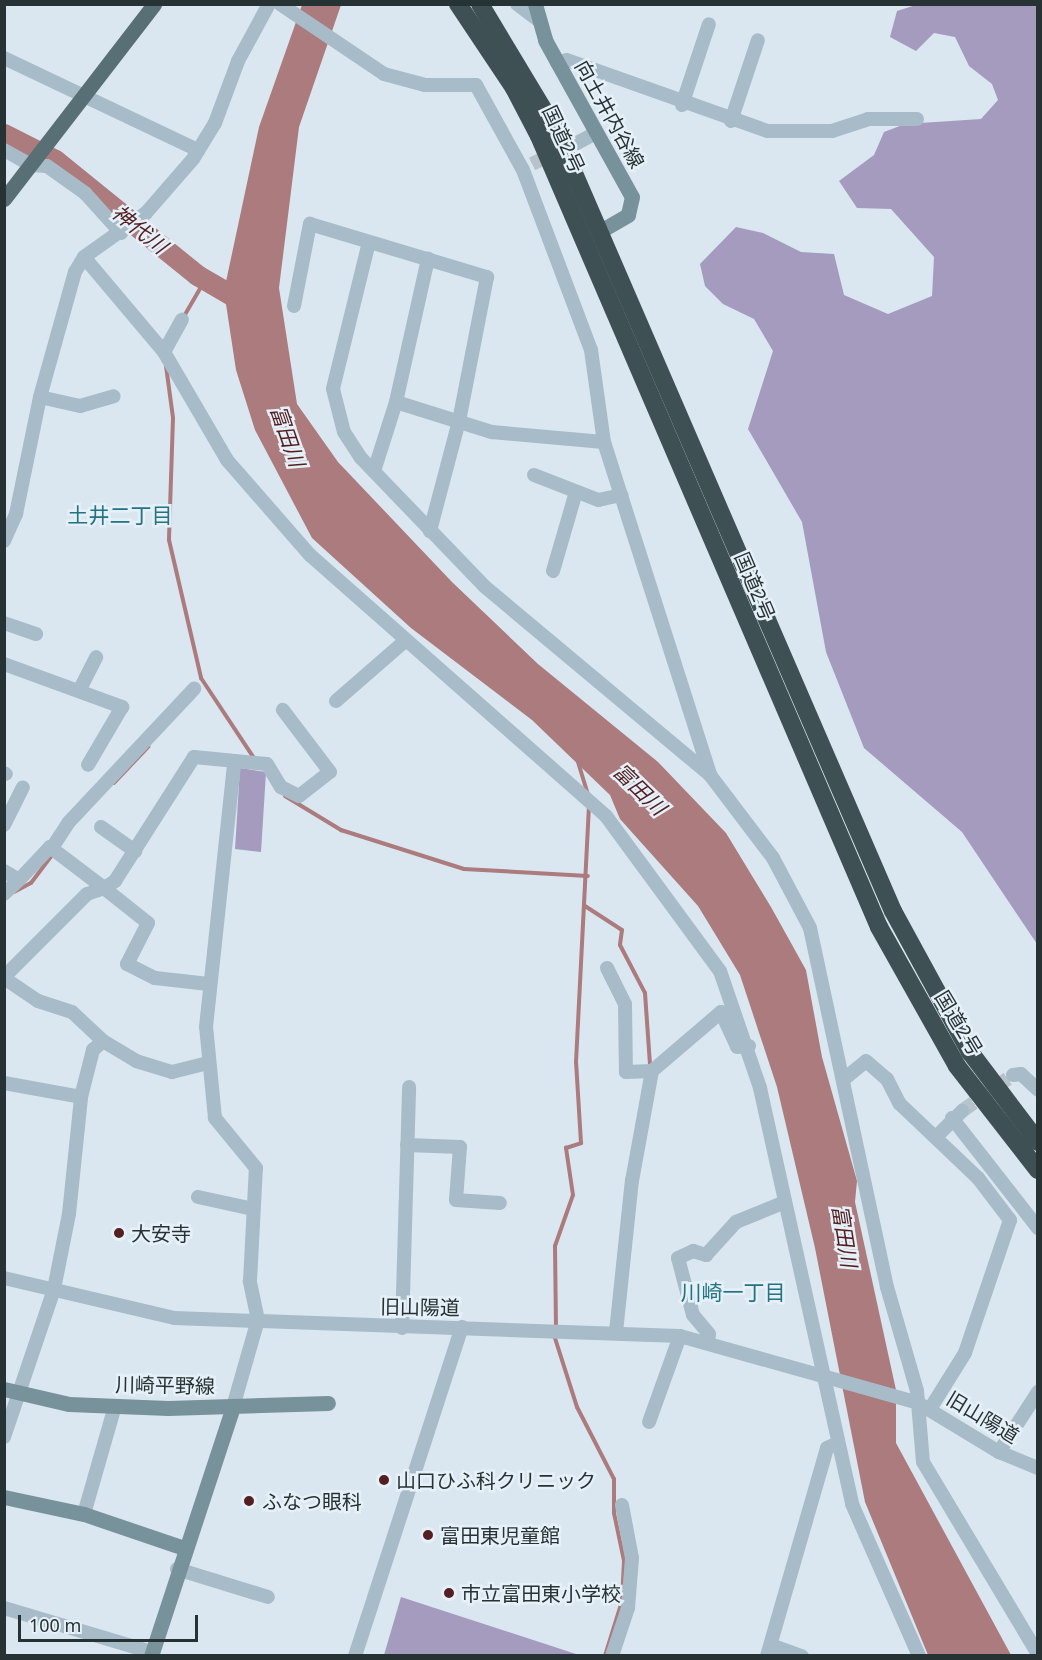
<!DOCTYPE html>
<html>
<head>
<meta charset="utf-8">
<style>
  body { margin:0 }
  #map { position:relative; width:1042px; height:1660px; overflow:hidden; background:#dae7f0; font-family:"Noto Sans","Noto Sans JP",sans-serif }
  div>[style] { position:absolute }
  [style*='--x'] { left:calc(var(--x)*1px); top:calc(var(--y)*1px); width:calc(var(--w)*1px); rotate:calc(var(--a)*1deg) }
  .green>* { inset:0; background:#a49bbf }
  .water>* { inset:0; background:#ac7b7d }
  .stream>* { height:4px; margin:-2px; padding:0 2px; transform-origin:2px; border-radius:2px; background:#ac7b7d }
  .river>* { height:21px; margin:-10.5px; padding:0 10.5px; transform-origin:10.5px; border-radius:10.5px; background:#ac7b7d }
  .street-tunnel>* { height:14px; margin-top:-7px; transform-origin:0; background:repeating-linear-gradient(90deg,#b6c3ca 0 14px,transparent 0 21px) }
  .street>* { height:14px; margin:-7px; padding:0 7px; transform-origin:7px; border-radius:7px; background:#a7bcc8 }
  .secondary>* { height:15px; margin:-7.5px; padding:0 7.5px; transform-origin:7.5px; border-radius:7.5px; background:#78929b }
  .primary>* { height:15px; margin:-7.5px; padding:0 7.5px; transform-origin:7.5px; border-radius:7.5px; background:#596f76 }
  .highway>* { height:18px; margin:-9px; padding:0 9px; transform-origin:9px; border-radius:9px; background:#3f5055 }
  .dots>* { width:16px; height:16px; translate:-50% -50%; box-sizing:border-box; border:3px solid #e6f0f8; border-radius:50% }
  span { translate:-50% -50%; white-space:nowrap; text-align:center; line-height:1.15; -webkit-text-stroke:5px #e6f0f8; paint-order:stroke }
  .street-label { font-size:20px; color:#273234 }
  .poi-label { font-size:20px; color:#273234 }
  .left { translate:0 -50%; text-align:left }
  .water-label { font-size:21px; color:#541f20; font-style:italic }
  .neighbourhood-label { font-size:21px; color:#247380 }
  .frame { position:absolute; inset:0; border:6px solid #273234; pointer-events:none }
  .scale { position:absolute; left:18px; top:1615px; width:180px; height:27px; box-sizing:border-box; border:3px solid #273234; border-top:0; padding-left:8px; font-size:18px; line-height:21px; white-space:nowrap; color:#273234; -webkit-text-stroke:4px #e6f0f8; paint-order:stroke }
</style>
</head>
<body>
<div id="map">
  <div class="green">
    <div style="clip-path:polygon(919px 4px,1037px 5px,1037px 944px,962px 832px,864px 748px,826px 652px,802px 522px,748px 429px,773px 351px,754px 319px,723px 304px,705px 286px,700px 264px,736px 227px,763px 233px,801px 252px,834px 254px,844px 295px,888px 314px,932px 296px,934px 257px,891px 209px,857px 208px,839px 181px,874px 155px,884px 132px,905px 124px,981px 119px,998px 100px,992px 84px,969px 66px,955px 37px,934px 33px,916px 51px,890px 37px,897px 11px)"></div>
    <div style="clip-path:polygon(240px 768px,266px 772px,261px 852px,235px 849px)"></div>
    <div style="clip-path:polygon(401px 1597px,579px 1655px,384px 1655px)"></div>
  </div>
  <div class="water">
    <div style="clip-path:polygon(302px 5px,341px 5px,299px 127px,279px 288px,297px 404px,338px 462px,452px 582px,538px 664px,658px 762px,726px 833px,771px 907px,806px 970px,822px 1057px,857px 1181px,855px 1202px,896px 1390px,896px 1443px,1011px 1655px,928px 1655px,865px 1502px,815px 1248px,777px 1087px,740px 975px,698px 906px,620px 819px,610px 795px,532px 720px,411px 628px,312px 538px,255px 430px,236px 370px,224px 291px,259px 127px)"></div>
  </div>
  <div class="stream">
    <div style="--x:183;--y:318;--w:44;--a:-59.9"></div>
    <div style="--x:166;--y:366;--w:52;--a:82.3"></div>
    <div style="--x:173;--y:418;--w:122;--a:91.9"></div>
    <div style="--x:169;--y:540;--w:142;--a:76.9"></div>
    <div style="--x:201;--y:678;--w:96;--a:56.5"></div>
    <div style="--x:578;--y:762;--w:34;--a:73"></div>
    <div style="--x:114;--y:783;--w:50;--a:-46.6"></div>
    <div style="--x:285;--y:796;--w:66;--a:31.3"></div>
    <div style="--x:341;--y:830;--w:129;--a:17.6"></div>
    <div style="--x:464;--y:869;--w:124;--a:3.2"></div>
    <div style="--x:14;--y:892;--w:19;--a:-28"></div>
    <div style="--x:31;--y:883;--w:36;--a:-53"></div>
    <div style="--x:585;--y:906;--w:44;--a:33"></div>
    <div style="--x:622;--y:930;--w:15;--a:98"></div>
    <div style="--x:620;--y:945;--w:54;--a:62.5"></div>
    <div style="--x:645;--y:993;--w:72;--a:86"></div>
    <div style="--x:556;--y:1328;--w:82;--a:-90.7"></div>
    <div style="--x:555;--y:1246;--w:54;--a:-70.6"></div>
    <div style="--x:573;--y:1195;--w:48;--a:-98.5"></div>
    <div style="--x:566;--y:1148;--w:16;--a:-18"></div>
    <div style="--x:581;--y:1143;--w:81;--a:-93.5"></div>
    <div style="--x:576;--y:1062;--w:254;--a:-87.1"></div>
    <div style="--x:554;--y:1335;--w:76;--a:72.3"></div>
    <div style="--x:577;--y:1407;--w:81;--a:62.8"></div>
    <div style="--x:614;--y:1479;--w:34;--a:90"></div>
    <div style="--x:614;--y:1513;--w:49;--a:78.2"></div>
    <div style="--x:624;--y:1561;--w:40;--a:92.9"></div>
    <div style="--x:622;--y:1601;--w:58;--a:107.2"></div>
  </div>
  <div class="river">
    <div style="--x:4;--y:134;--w:57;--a:27"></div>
    <div style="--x:55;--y:160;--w:183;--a:39"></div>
    <div style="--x:197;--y:275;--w:44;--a:30.1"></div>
    <div style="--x:235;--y:297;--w:14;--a:56"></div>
  </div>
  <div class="street-tunnel">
    <div style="--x:532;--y:164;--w:25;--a:-26"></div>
    <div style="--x:962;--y:1111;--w:62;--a:-35.2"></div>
  </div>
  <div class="street">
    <div style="--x:280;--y:4;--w:125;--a:33.9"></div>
    <div style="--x:384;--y:74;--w:42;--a:15"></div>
    <div style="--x:425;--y:85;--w:51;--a:0"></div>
    <div style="--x:476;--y:85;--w:97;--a:61.1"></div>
    <div style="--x:523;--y:170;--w:192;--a:69.3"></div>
    <div style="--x:591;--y:350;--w:93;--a:82"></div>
    <div style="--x:604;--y:442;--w:349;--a:72.3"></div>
    <div style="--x:710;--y:775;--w:104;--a:52.8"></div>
    <div style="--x:773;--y:858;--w:79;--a:62.1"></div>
    <div style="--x:810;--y:928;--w:367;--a:77.9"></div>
    <div style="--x:887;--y:1287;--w:108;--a:73.9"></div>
    <div style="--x:917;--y:1391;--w:71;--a:85.2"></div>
    <div style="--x:923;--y:1462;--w:224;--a:59.1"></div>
    <div style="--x:517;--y:4;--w:25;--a:37"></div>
    <div style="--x:4;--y:58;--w:215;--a:25.4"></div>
    <div style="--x:557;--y:63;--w:10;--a:-17"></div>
    <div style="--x:567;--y:60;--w:213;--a:19.5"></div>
    <div style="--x:768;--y:131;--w:64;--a:0"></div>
    <div style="--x:832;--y:131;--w:38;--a:-18"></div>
    <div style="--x:868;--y:119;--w:49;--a:0"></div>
    <div style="--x:682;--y:105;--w:85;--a:-71.6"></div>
    <div style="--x:731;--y:121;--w:85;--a:-71.6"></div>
    <div style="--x:577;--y:143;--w:21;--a:-28"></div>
    <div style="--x:4;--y:150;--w:31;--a:29"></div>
    <div style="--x:31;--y:165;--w:16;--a:4"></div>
    <div style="--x:47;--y:166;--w:47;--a:35.4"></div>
    <div style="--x:85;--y:193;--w:54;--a:48"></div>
    <div style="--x:369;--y:242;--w:151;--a:103.8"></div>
    <div style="--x:333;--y:389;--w:44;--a:75.7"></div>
    <div style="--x:344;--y:432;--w:31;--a:57"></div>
    <div style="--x:361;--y:458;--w:178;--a:46.1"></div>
    <div style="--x:484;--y:586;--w:295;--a:39.9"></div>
    <div style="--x:84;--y:257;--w:124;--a:49.9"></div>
    <div style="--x:164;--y:352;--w:125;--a:59.7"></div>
    <div style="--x:227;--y:460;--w:126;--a:48.9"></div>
    <div style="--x:310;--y:555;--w:395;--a:41.4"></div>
    <div style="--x:606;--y:816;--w:192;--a:53.7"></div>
    <div style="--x:720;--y:971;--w:124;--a:71.1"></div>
    <div style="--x:760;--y:1088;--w:426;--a:77.5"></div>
    <div style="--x:852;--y:1504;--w:166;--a:66.2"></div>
    <div style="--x:294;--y:306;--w:84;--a:-79"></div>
    <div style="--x:310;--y:224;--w:185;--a:16.7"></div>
    <div style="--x:487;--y:277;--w:147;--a:101"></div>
    <div style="--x:459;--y:421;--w:114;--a:104.8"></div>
    <div style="--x:164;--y:352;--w:37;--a:-61"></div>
    <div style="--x:40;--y:397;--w:41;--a:12.7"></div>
    <div style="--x:80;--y:406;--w:35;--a:-16"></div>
    <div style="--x:396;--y:402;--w:101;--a:17.4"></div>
    <div style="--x:492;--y:432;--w:112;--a:5.1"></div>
    <div style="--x:374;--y:471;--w:72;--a:-72.3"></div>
    <div style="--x:396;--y:402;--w:147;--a:-77.4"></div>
    <div style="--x:534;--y:475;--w:69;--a:21.3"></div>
    <div style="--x:598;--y:500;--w:24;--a:-12"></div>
    <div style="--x:4;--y:541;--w:30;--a:-66"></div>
    <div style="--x:16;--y:514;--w:119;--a:-78.4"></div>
    <div style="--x:40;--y:397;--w:130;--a:-74.4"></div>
    <div style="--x:75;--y:272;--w:17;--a:-59"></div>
    <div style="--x:84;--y:257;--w:76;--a:-35.4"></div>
    <div style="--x:146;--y:213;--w:72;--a:-49"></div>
    <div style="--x:193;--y:159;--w:42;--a:-58.6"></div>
    <div style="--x:215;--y:123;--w:66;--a:-69.6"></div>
    <div style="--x:238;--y:61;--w:65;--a:-61.5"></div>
    <div style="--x:553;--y:571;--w:82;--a:-73.8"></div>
    <div style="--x:4;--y:623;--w:34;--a:19"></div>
    <div style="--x:4;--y:664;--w:126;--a:20"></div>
    <div style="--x:122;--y:707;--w:67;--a:120.4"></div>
    <div style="--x:79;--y:691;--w:38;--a:-63"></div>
    <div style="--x:336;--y:701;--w:91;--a:-41"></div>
    <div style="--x:4;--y:773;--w:2;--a:27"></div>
    <div style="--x:4;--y:825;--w:42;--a:-63.4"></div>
    <div style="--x:101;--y:827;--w:42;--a:35.2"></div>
    <div style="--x:52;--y:848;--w:31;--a:-57"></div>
    <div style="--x:69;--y:822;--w:183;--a:-46.8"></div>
    <div style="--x:4;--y:871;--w:17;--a:31"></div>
    <div style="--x:19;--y:880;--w:45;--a:-46.8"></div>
    <div style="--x:50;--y:847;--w:68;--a:37.2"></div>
    <div style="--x:104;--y:888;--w:13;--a:-32"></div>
    <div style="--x:115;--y:881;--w:147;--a:-57.5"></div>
    <div style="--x:194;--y:757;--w:73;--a:5.5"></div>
    <div style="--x:267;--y:764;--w:27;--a:59"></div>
    <div style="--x:281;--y:787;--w:20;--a:27"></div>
    <div style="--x:299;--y:796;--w:39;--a:-38"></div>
    <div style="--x:330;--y:772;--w:78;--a:-127.2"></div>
    <div style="--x:4;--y:894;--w:21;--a:-43"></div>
    <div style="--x:607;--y:968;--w:40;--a:63.4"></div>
    <div style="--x:625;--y:1004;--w:68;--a:89.2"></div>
    <div style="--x:626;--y:1072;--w:26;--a:-2"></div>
    <div style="--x:4;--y:977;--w:117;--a:-45"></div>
    <div style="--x:87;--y:894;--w:18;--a:-19"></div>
    <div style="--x:104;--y:888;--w:56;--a:38.5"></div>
    <div style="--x:148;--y:923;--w:46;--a:117.1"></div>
    <div style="--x:127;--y:964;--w:31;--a:27"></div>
    <div style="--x:155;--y:978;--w:54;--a:6.3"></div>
    <div style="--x:4;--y:978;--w:41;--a:34.1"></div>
    <div style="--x:38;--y:1001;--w:36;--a:18"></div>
    <div style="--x:72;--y:1012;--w:42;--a:43.1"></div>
    <div style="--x:103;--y:1041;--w:39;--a:31"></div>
    <div style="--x:136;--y:1061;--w:38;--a:17"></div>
    <div style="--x:172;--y:1072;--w:37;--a:-14"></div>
    <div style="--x:1013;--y:1075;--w:8;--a:-7"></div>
    <div style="--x:1021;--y:1074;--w:23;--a:43"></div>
    <div style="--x:844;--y:1079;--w:28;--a:-39"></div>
    <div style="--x:866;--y:1061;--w:28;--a:41"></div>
    <div style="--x:887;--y:1079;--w:28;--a:63"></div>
    <div style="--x:900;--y:1104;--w:108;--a:43.5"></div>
    <div style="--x:978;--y:1178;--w:53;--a:52.7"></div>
    <div style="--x:1010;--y:1220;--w:140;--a:108.7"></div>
    <div style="--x:965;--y:1353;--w:66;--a:122"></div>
    <div style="--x:4;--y:1083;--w:78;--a:10.3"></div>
    <div style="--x:952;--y:1118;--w:140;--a:52"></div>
    <div style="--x:936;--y:1137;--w:37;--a:-45"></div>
    <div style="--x:407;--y:1145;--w:53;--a:2.2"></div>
    <div style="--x:460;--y:1147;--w:53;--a:94.3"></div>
    <div style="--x:456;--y:1200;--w:44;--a:3.9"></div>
    <div style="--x:198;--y:1197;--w:56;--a:12.3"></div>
    <div style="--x:4;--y:1278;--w:175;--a:13.2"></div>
    <div style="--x:174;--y:1318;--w:506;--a:2.04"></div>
    <div style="--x:680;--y:1336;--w:247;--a:15.7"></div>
    <div style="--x:918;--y:1403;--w:95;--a:31.2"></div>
    <div style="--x:999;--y:1452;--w:42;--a:22.3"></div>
    <div style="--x:402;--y:1328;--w:241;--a:-88.3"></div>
    <div style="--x:616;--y:1332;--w:152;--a:-84"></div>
    <div style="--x:632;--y:1181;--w:112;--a:-79.7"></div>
    <div style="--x:652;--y:1071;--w:91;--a:-40.5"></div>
    <div style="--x:721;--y:1012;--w:38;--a:65"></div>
    <div style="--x:737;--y:1047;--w:12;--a:-5"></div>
    <div style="--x:708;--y:1343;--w:9;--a:-84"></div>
    <div style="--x:709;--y:1334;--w:25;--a:-130"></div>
    <div style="--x:693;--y:1315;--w:59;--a:-104.7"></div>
    <div style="--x:678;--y:1258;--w:17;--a:-25"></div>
    <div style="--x:693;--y:1251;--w:14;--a:17"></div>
    <div style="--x:706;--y:1255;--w:45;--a:-47.7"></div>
    <div style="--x:736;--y:1222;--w:53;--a:-22.2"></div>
    <div style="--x:233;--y:1407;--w:91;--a:-74"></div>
    <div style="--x:258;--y:1320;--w:40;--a:-102"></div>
    <div style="--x:250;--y:1281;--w:113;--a:-87"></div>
    <div style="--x:256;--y:1168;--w:65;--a:-129.4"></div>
    <div style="--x:215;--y:1118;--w:91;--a:-95.6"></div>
    <div style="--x:206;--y:1027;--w:264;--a:-83.9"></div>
    <div style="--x:649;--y:1422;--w:91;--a:-70.2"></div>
    <div style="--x:4;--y:1437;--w:156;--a:-71.3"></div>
    <div style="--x:54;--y:1289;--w:76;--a:-78.7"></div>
    <div style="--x:69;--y:1214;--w:118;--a:-84.1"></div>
    <div style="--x:81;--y:1097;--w:49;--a:-75.7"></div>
    <div style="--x:93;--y:1050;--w:13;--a:-42"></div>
    <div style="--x:999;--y:1452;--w:72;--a:-57"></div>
    <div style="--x:84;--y:1514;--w:112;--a:-74"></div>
    <div style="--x:177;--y:1569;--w:95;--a:17.1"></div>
    <div style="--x:4;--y:1608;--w:154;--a:16.6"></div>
    <div style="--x:771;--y:1645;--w:33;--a:20"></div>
    <div style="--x:355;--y:1656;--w:346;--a:-72"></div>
    <div style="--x:612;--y:1656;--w:51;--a:-71.6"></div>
    <div style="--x:628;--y:1608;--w:50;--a:-85.4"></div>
    <div style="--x:632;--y:1558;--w:54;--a:-100.7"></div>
    <div style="--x:767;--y:1656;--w:216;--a:-73.9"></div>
    <div style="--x:827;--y:1448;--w:12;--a:-24"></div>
  </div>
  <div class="secondary">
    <div style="--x:535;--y:4;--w:37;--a:74"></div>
    <div style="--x:545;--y:40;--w:179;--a:61"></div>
    <div style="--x:632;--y:197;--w:18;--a:103"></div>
    <div style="--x:628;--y:215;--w:32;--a:150"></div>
    <div style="--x:4;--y:1389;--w:67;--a:13"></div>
    <div style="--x:69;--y:1404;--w:99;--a:2.3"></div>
    <div style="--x:168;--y:1408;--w:160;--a:-1.8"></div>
    <div style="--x:4;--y:1497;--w:82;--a:12"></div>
    <div style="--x:84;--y:1514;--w:106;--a:18.8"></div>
    <div style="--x:151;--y:1656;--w:262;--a:-71.8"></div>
  </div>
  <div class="primary">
    <div style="--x:4;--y:199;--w:246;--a:-52.4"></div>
  </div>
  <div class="highway">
    <div style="--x:458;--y:4;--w:101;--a:56.3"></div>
    <div style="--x:514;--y:88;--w:54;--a:62.5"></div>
    <div style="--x:539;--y:136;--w:861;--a:66.74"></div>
    <div style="--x:879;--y:927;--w:159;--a:60.7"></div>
    <div style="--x:957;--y:1066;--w:132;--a:52.1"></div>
    <div style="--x:480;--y:4;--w:144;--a:59"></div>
    <div style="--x:554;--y:127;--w:854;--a:66.62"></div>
    <div style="--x:893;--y:911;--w:161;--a:61.4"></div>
    <div style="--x:970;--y:1052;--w:113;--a:52.9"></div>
  </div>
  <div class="dots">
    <div style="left:119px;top:1233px;background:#541f20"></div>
    <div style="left:384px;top:1480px;background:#541f20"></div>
    <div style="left:249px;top:1501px;background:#541f20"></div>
    <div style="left:428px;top:1535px;background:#541f20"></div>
    <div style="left:449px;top:1593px;background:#541f20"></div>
  </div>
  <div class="street-label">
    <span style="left:610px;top:114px;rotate:61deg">向土井内谷線</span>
    <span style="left:564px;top:139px;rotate:65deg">国道2号</span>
    <span style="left:755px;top:586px;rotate:67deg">国道2号</span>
    <span style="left:959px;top:1023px;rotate:59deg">国道2号</span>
    <span style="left:420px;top:1307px;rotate:1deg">旧山陽道</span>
    <span style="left:165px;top:1385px;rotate:1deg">川崎平野線</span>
    <span style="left:983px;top:1417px;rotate:31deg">旧山陽道</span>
  </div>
  <div class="poi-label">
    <span class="left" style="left:131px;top:1233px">大安寺</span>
    <span class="left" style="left:396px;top:1480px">山口ひふ科クリニック</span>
    <span class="left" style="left:262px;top:1501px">ふなつ眼科</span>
    <span class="left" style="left:440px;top:1535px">富田東児童館</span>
    <span class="left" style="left:461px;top:1593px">市立富田東小学校</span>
  </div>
  <div class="water-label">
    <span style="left:140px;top:229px;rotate:39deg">神代川</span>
    <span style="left:288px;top:436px;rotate:71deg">富田川</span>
    <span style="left:640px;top:789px;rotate:44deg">富田川</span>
    <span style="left:845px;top:1236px;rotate:81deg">富田川</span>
  </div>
  <div class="neighbourhood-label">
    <span style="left:120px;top:515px">土井二丁目</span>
    <span style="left:733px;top:1292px">川崎一丁目</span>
  </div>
  <div class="frame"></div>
  <div class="scale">100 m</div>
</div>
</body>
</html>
